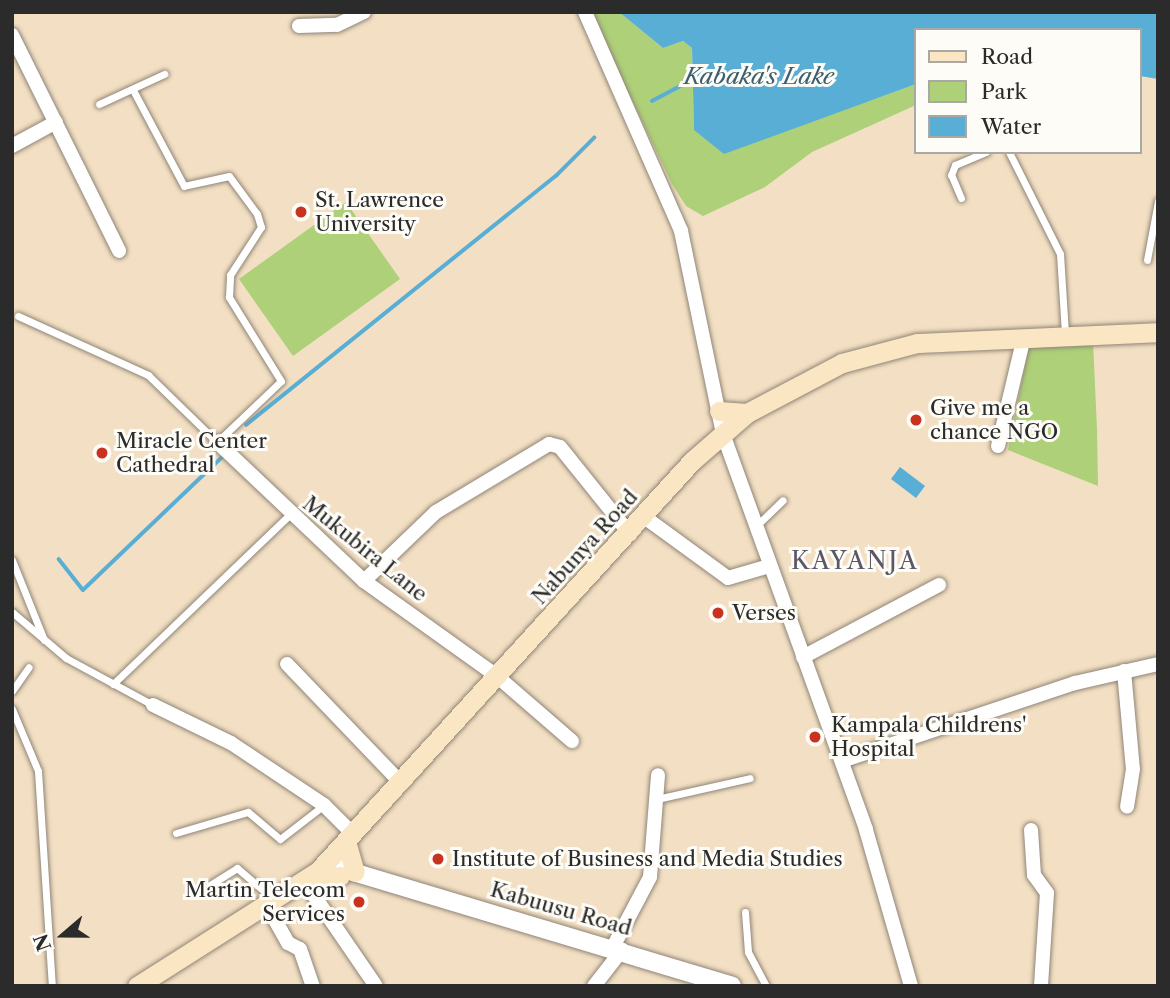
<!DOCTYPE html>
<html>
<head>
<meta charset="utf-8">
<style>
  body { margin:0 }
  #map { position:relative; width:1170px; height:998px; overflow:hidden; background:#f3dfc3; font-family:"Libre Caslon Text",serif }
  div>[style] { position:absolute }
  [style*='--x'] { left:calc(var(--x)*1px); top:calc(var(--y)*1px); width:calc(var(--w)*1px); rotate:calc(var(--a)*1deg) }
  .green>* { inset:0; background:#add078 }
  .water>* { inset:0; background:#59aed5 }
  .stream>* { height:3.5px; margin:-1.75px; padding:0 1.75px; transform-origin:1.75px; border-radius:1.75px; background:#59aed5 }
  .roads { filter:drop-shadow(0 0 2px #8f8577) drop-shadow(0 0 2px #8f8577) }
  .service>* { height:7px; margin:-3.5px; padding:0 3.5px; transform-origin:3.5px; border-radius:3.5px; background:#fff }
  .minor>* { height:14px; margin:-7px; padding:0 7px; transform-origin:7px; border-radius:7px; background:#fff }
  .tertiary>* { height:18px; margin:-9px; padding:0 9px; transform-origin:9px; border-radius:9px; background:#fff }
  .secondary>* { height:19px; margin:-9.5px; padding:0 9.5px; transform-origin:9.5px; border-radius:9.5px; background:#fbe6c4 }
  .dots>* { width:19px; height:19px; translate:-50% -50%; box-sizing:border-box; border:4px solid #fdfcf7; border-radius:50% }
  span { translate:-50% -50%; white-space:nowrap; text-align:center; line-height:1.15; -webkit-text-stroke:6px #fdfcf7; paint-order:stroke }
  .poi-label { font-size:21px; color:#2b2b2b }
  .left { translate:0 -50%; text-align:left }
  .right { translate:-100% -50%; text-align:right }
  .street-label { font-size:21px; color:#2b2b2b }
  .water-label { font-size:23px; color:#3d5f6f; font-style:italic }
  .quarter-label { font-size:24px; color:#5b5767; letter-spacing:2px }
  .frame { position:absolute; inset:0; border:14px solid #2b2b2b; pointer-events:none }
  .legend { position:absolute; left:914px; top:28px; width:228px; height:126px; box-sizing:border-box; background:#fdfcf7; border:2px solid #a9a8a5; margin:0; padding:9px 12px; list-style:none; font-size:21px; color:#2b2b2b }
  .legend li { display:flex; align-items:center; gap:14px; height:35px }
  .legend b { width:35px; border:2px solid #a9a8a5 }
  .north { position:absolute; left:28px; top:900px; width:70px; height:70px; -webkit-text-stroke:5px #fdfcf7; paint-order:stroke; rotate:250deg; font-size:19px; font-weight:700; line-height:28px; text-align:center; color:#2b2b2b }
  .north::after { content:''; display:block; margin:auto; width:24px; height:32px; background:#2b2b2b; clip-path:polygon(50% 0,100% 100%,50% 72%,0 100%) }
</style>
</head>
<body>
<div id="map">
  <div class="green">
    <div style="clip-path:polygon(590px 12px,619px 12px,663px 48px,683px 41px,692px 48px,694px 130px,869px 101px,916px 84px,916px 105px,812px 152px,765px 187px,703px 216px,686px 206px,672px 184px)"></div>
    <div style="clip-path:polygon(346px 202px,400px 279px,293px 356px,239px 279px)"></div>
    <div style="clip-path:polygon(1093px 341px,1097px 429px,1098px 486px,1008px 450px,1029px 345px)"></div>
  </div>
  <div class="water">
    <div style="clip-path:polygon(619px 12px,1158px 12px,1158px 79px,1140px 76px,1140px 30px,916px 30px,916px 84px,724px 154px,694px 130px,692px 48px,683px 41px,663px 48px)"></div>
    <div style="clip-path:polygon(900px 467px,925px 486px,916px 498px,891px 479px)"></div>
  </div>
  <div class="stream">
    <div style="--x:652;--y:101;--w:45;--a:-27.7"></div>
    <div style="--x:246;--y:425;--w:398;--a:-38.8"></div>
    <div style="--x:556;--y:176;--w:54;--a:-45"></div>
    <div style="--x:59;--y:559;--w:39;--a:52"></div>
    <div style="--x:83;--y:590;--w:192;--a:-43.7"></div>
  </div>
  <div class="roads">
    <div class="service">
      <div style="--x:99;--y:104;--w:72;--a:-24.8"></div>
      <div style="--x:1009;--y:152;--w:114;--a:63.4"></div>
      <div style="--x:1060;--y:254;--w:80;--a:86.4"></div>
      <div style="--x:961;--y:198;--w:25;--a:-113"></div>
      <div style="--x:951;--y:175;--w:11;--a:-68"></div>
      <div style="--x:955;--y:165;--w:34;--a:-23"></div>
      <div style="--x:1147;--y:260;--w:60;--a:-79.4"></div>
      <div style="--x:18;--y:316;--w:143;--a:24.4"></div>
      <div style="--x:148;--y:375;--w:96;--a:44.2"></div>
      <div style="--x:217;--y:442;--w:88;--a:-43.6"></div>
      <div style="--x:281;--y:381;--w:99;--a:-121.8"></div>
      <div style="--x:229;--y:297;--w:22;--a:-87"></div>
      <div style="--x:230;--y:275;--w:57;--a:-57.1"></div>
      <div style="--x:261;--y:227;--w:14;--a:-107"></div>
      <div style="--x:257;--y:214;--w:47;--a:-126.4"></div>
      <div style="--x:229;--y:176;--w:46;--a:167.5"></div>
      <div style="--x:184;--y:186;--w:106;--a:-118"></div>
      <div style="--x:756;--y:526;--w:37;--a:-44"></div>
      <div style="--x:12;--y:560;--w:86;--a:68.2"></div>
      <div style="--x:12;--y:612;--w:71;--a:40.4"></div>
      <div style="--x:66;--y:658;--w:99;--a:28.4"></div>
      <div style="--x:113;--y:684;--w:244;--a:-43.8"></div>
      <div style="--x:12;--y:691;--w:29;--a:-55"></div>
      <div style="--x:12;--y:709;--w:67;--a:67.2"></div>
      <div style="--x:38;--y:771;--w:215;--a:86.3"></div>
      <div style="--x:657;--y:799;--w:95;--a:-12.7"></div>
      <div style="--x:176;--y:833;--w:75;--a:-16.3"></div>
      <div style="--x:248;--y:812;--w:42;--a:40.2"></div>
      <div style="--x:280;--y:839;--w:56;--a:-37.7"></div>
      <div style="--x:210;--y:885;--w:32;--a:-32"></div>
      <div style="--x:237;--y:868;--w:46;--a:40.6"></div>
      <div style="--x:745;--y:912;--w:40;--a:85.7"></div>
      <div style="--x:748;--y:952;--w:38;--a:62"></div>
    </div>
    <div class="minor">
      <div style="--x:585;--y:12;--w:239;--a:66.3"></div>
      <div style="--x:681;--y:231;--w:207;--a:78.3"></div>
      <div style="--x:723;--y:434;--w:421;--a:70.1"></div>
      <div style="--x:866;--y:830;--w:162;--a:73.9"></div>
      <div style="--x:299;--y:26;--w:38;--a:-2"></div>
      <div style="--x:337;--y:25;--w:30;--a:-26"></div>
      <div style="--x:12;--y:35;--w:241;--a:63.6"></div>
      <div style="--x:12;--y:146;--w:50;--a:-28.6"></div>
      <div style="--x:217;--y:442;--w:202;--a:43.4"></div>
      <div style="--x:364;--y:581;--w:165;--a:35.6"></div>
      <div style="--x:498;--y:677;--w:98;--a:40.9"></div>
      <div style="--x:998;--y:446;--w:112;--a:-76.6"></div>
      <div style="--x:643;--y:516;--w:105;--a:36.1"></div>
      <div style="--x:728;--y:578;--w:43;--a:-16.3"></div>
      <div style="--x:364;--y:581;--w:100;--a:-43.8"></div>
      <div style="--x:436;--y:512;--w:132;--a:-31"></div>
      <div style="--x:549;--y:444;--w:11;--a:15"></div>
      <div style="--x:560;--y:447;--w:112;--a:51.2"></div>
      <div style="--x:803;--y:657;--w:154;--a:-27.9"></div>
      <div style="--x:287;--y:664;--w:166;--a:46.2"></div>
      <div style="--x:1124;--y:671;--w:98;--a:84.8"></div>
      <div style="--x:1133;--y:769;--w:38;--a:99"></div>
      <div style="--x:153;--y:705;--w:87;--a:26"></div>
      <div style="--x:231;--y:743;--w:112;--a:33.7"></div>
      <div style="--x:324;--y:805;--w:41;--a:45"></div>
      <div style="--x:842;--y:761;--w:246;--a:-18.5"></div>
      <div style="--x:1075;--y:683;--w:85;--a:-12.9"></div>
      <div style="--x:1031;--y:830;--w:45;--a:86.2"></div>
      <div style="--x:1034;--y:875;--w:22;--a:54"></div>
      <div style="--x:1047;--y:893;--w:93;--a:93.7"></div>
      <div style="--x:304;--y:881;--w:127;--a:55.6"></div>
      <div style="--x:265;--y:902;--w:47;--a:60.7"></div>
      <div style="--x:288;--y:943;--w:13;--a:27"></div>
      <div style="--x:300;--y:949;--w:39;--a:71"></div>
      <div style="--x:613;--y:947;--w:79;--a:-62.1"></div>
      <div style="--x:650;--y:877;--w:102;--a:-85.5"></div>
      <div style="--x:594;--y:986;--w:46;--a:-52.1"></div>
    </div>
    <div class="tertiary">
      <div style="--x:343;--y:869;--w:406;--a:16.7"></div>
    </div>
    <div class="secondary">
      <div style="--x:719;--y:411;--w:28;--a:4"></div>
      <div style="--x:346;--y:841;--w:32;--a:74"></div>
      <div style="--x:306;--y:879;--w:34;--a:-5"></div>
      <div style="--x:137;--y:986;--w:214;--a:-32.4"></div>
      <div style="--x:318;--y:871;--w:555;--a:-47.63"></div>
      <div style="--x:692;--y:461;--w:73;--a:-41.1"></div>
      <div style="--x:747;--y:413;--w:107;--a:-27.8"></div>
      <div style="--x:842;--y:363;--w:78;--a:-14.9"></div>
      <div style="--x:917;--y:343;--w:241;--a:-2.6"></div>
    </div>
  </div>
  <div class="dots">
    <div style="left:301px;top:212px;background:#c8321e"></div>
    <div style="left:916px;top:420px;background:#c8321e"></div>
    <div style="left:102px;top:453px;background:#c8321e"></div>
    <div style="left:718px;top:613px;background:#c8321e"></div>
    <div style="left:815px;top:737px;background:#c8321e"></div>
    <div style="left:438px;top:859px;background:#c8321e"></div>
    <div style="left:359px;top:902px;background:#c8321e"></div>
  </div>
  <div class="poi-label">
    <span class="left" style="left:315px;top:212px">St. Lawrence<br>University</span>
    <span class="left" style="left:930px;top:420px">Give me a<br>chance NGO</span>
    <span class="left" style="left:116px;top:453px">Miracle Center<br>Cathedral</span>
    <span class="left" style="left:732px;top:613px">Verses</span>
    <span class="left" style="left:831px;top:737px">Kampala Childrens'<br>Hospital</span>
    <span class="left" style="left:452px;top:859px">Institute of Business and Media Studies</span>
    <span class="right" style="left:345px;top:902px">Martin Telecom<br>Services</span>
  </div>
  <div class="street-label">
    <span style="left:585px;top:547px;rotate:-48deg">Nabunya Road</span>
    <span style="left:365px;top:549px;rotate:39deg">Mukubira Lane</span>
    <span style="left:561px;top:909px;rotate:16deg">Kabuusu Road</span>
  </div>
  <div class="water-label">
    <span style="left:759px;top:76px">Kabaka's Lake</span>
  </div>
  <div class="quarter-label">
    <span style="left:855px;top:561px">KAYANJA</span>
  </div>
  <div class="frame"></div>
  <ul class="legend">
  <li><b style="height:9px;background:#fbe6c4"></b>Road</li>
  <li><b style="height:19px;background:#add078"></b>Park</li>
  <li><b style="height:19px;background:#59aed5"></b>Water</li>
  </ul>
  <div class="north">N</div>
</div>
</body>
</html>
